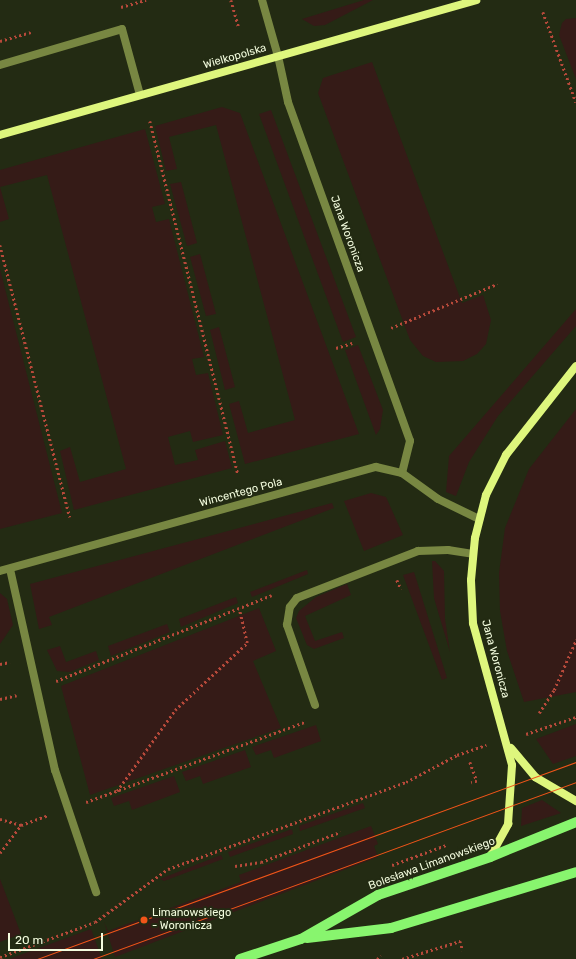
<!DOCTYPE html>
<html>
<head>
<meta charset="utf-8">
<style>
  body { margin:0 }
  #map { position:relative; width:576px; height:959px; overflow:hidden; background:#232b13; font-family:Rubik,sans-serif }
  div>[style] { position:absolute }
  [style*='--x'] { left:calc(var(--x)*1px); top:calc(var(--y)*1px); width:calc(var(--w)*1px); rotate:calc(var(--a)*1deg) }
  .green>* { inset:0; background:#351b17 }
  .path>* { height:2.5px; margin-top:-1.25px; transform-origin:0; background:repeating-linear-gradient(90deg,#b7493a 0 2px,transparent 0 5px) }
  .lane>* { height:8px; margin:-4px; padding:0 4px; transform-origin:4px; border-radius:4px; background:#788742 }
  .street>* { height:8px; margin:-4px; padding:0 4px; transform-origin:4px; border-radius:4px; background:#788742 }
  .secondary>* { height:8px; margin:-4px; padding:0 4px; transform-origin:4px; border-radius:4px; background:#def67d }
  .primary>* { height:10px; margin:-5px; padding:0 5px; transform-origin:5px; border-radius:5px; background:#88f56e }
  .tram>* { height:1px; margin:-0.5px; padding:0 0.5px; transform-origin:0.5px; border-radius:0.5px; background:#f05519 }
  .dots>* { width:11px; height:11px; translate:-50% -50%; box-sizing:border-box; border:2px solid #232b13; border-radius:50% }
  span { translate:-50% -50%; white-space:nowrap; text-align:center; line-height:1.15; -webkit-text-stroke:4px #232b13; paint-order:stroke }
  .street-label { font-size:11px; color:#f4fddf }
  .poi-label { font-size:11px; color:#f4fddf }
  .left { translate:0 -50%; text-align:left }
  .scale { position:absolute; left:8px; top:933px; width:95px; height:18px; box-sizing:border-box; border:2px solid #f4fddf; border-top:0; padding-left:5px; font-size:12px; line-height:14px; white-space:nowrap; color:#f4fddf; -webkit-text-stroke:3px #232b13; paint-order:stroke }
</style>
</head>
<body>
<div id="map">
  <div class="green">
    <div style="clip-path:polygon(364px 0,373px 0,325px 25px,314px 26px,302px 19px)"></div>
    <div style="clip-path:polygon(576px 18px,576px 79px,559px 35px,562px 23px,566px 19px)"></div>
    <div style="clip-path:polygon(372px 62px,462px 303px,483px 295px,491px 320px,486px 344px,477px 354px,463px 361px,436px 362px,423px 356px,410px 340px,318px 93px,323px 78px)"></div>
    <div style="clip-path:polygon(222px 107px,240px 113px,359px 434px,245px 464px,229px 404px,239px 401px,248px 433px,295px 420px,216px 125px,169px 137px,177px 169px,166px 171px,155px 126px)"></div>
    <div style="clip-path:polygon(271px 110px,356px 337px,343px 342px,259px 114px)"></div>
    <div style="clip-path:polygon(145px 129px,165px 204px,152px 207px,156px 222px,169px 219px,204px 357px,192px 359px,196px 375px,208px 373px,223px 435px,193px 442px,190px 431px,168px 437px,175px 465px,198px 460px,195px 450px,225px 441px,232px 468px,74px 510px,60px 451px,70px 447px,80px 482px,126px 469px,47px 175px,0 187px,9px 219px,0 222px,0 170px)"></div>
    <div style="clip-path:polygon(181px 182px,197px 243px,187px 246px,170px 184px)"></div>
    <div style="clip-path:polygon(200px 254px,216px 314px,206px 316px,190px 257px)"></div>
    <div style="clip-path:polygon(0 269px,62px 513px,0 529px)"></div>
    <div style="clip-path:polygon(576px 309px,576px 326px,498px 416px,469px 462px,456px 496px,446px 492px,449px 456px)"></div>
    <div style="clip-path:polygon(219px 327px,235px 387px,225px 390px,210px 330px)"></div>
    <div style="clip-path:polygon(358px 345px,383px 410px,380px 429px,376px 435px,345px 350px)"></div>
    <div style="clip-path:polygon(576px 409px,576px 692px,524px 702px,507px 651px,500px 611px,499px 573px,505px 528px,529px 469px)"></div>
    <div style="clip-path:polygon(371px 493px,386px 497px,403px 535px,364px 551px,344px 501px)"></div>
    <div style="clip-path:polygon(332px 503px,334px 508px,49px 617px,52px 625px,39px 629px,30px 584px)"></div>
    <div style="clip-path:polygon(432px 561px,435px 561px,444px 571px,445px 619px,450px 652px,434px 598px)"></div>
    <div style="clip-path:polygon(307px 570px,308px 574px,252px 597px,250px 592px)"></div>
    <div style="clip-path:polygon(414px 572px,447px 678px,442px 680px,403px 575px)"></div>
    <div style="clip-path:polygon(347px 584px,351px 595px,305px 616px,315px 641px,342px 632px,344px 638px,314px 649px,307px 645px,296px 618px,299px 611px,316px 597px)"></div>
    <div style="clip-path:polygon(0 593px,7px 599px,13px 625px,0 644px)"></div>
    <div style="clip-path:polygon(236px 597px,238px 603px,181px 627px,179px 619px)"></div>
    <div style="clip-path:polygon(259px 608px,276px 651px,253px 661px,281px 728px,90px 795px,61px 686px)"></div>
    <div style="clip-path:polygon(167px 624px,170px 632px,111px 656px,108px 646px)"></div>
    <div style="clip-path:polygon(60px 646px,66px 662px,96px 651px,99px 660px,70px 672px,57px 671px,47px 650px)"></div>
    <div style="clip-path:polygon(576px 724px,576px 756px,553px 764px,536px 739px)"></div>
    <div style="clip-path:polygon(316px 725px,321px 741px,274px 758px,271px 750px,256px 755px,252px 747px)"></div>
    <div style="clip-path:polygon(245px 750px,251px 767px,203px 784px,200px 776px,186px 781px,182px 772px)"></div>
    <div style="clip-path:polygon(174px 776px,180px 792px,132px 810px,129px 801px,114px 806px,111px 798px)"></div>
    <div style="clip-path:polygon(542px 800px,561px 813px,521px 826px,522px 808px)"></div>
    <div style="clip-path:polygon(363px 803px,365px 808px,300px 831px,299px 826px)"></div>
    <div style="clip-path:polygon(371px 826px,378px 844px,374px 846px,378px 857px,115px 957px,104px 922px,108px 931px,241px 882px,239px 875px)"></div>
    <div style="clip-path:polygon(292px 829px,293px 834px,230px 857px,228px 852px)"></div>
    <div style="clip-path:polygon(221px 855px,223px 859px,164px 881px,160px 879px)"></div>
    <div style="clip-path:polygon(0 879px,21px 934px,0 942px)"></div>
    <div style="clip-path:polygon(91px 929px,102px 959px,9px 959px)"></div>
  </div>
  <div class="path">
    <div style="--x:231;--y:0;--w:29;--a:74"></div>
    <div style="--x:121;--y:7;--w:26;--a:-16"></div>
    <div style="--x:543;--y:12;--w:96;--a:69.9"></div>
    <div style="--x:0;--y:41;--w:32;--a:-16"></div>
    <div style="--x:150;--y:121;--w:363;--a:76"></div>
    <div style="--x:0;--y:245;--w:281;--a:75.6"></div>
    <div style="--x:391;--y:328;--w:115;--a:-22.5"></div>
    <div style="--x:336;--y:348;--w:17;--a:-17"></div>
    <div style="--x:397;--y:580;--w:10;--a:66"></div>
    <div style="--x:0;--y:664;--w:10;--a:-11"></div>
    <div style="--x:56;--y:681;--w:232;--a:-21.7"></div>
    <div style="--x:0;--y:699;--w:17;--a:-13"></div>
    <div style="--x:539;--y:713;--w:27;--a:-57"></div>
    <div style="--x:554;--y:690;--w:55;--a:-66.3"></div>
    <div style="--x:526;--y:734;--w:53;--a:-18.8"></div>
    <div style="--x:470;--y:762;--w:20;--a:70"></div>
    <div style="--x:477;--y:781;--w:6;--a:162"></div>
    <div style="--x:117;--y:791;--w:100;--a:-54.4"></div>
    <div style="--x:175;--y:710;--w:98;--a:-42.9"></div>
    <div style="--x:247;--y:643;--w:35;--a:-103"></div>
    <div style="--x:86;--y:802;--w:233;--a:-20.1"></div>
    <div style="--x:0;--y:819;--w:22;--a:16"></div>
    <div style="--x:0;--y:853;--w:35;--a:-53"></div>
    <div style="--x:21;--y:825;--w:29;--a:-20"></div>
    <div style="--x:392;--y:865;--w:58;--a:-20.3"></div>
    <div style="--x:235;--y:866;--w:26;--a:-9"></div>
    <div style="--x:261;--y:862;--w:85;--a:-20.8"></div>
    <div style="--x:0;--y:957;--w:101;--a:-20.2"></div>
    <div style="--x:95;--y:922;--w:90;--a:-36"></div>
    <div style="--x:168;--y:869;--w:253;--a:-20.1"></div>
    <div style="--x:406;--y:782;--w:58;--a:-27.9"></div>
    <div style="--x:457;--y:755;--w:31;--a:-19"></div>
    <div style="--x:377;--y:959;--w:5;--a:-37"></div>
    <div style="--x:402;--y:959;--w:61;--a:-17.2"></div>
    <div style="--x:460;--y:941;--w:10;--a:73"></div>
  </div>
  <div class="lane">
    <div style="--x:278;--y:56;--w:47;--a:77.7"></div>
    <div style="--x:288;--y:102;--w:360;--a:70.2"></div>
    <div style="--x:410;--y:441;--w:33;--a:104"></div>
    <div style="--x:0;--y:65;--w:127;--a:-16.4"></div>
    <div style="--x:122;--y:29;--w:68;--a:74.7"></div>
    <div style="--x:10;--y:569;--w:206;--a:77.4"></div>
    <div style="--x:55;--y:770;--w:129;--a:71.4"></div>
    <div style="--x:315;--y:705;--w:85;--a:-109.3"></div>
    <div style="--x:287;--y:625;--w:18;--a:-81"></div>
    <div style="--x:290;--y:607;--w:11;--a:-52"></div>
    <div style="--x:297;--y:598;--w:130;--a:-21.2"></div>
    <div style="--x:418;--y:551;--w:30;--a:-2"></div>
    <div style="--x:448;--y:550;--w:25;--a:9"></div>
  </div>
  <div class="street">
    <div style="--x:262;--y:0;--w:58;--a:74.1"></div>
    <div style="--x:0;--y:571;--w:390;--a:-15.5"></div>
    <div style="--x:376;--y:467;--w:27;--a:13"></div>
    <div style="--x:402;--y:473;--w:44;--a:35.8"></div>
    <div style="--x:438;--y:499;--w:46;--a:26"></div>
  </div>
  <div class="secondary">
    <div style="--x:0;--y:135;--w:495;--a:-15.8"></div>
    <div style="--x:511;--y:748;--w:38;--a:50"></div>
    <div style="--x:535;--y:777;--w:48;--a:30.3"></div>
    <div style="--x:490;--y:857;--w:38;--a:-61"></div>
    <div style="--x:508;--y:824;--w:59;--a:-86.1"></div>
    <div style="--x:512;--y:765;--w:147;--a:-105.4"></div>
    <div style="--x:473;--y:623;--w:43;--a:-92.7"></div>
    <div style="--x:471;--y:580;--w:42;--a:-84.6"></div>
    <div style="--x:475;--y:538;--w:44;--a:-75.7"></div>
    <div style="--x:486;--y:495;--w:45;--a:-63.4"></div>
    <div style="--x:506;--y:455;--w:113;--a:-51.8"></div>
  </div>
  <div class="primary">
    <div style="--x:307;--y:938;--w:85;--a:-6.8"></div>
    <div style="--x:391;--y:928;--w:193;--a:-16.8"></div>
    <div style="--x:240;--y:959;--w:64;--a:-18.2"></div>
    <div style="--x:301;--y:939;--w:89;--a:-29.7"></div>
    <div style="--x:378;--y:895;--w:118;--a:-18.7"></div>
    <div style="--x:490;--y:857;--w:93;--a:-22.1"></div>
  </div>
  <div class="tram">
    <div style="--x:37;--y:959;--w:574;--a:-20.08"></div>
    <div style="--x:93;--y:959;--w:514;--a:-20.13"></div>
  </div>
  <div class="dots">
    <div style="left:144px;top:920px;background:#f05519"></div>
  </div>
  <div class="street-label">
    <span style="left:235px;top:57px;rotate:-16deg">Wielkopolska</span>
    <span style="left:347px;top:234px;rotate:70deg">Jana Woronicza</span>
    <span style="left:241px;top:493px;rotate:-15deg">Wincentego Pola</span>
    <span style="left:495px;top:659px;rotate:75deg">Jana Woronicza</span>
    <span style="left:432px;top:864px;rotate:-20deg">Bolesława Limanowskiego</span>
  </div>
  <div class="poi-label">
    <span class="left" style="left:152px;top:920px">Limanowskiego<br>- Woronicza</span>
  </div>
  <div class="scale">20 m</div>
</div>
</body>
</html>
